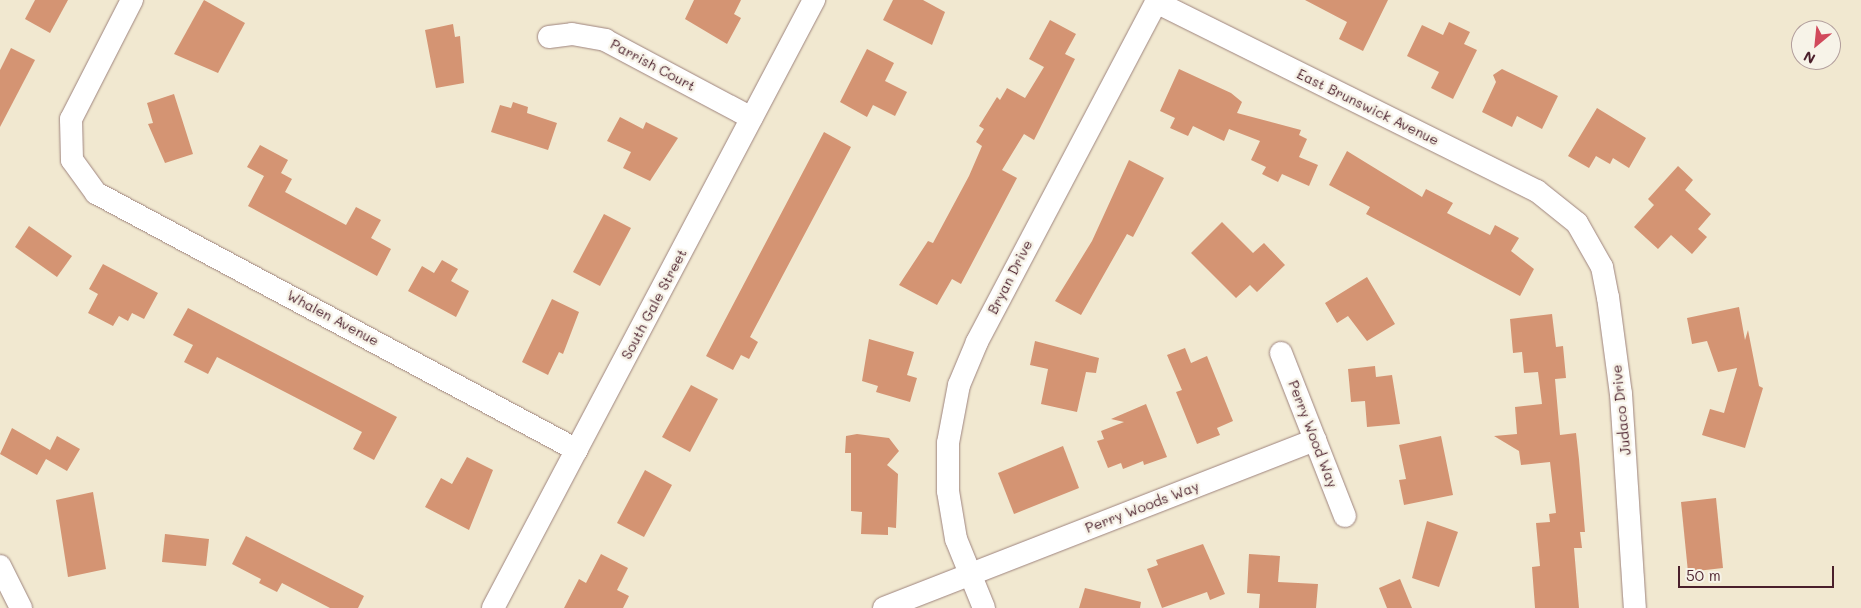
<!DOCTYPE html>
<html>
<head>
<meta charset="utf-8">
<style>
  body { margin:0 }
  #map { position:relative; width:1861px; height:608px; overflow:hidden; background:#f1e8d0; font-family:Mali,sans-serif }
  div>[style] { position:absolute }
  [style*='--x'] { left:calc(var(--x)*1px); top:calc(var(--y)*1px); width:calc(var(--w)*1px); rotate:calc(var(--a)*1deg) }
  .building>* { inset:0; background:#d49473 }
  .roads { filter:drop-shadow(0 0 1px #9e847e) drop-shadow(0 0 1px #9e847e) }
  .minor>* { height:22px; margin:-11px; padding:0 11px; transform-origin:11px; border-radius:11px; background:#fff }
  span { translate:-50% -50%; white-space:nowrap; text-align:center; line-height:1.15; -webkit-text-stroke:5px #f7f3e8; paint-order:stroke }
  .street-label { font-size:14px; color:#4a1f2b }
  .north { position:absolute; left:1791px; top:20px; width:50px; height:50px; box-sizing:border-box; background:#f7f3e8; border:1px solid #b29e9c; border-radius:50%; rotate:208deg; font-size:14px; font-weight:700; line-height:20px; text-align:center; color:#4a1f2b }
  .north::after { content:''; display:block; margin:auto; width:18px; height:22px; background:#d1495b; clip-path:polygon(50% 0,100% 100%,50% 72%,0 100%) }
  .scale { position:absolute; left:1678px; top:566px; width:156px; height:22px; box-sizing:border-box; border:2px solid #4a1f2b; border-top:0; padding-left:6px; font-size:15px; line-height:18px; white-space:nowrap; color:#4a1f2b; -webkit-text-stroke:4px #f7f3e8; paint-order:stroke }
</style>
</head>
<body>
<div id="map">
  <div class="building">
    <div style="clip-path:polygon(35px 0,68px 0,50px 33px,25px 19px)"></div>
    <div style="clip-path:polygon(204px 0,245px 23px,218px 73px,174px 54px)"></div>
    <div style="clip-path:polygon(694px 0,741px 0,734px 14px,741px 18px,727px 44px,685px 19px)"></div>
    <div style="clip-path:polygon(893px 0,923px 0,945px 12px,932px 45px,883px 20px)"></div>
    <div style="clip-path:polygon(1305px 0,1388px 0,1363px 51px,1339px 39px,1347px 22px)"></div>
    <div style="clip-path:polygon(1050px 20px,1076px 34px,1065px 54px,1075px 59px,1034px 140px,1024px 134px,1002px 170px,1017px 178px,961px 284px,952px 279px,937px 305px,899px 285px,928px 241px,933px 243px,969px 176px,982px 146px,976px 142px,984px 129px,979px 126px,997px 97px,1000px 100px,1007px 88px,1025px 98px,1044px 67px,1029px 59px)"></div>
    <div style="clip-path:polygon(1449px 22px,1470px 32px,1464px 44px,1477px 50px,1453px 99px,1431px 88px,1439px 72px,1407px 56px,1422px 25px,1443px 35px)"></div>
    <div style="clip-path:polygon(453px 24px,455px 37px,460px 36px,464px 83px,436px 88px,425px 30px)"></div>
    <div style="clip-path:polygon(11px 48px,35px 60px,0 127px,0 70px)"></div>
    <div style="clip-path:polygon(867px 49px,894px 63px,885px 81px,907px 92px,895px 116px,873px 105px,867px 117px,840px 102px)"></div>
    <div style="clip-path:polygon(1179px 69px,1231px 93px,1242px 102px,1237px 113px,1301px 130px,1299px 135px,1307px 139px,1299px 157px,1318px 165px,1309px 186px,1282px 174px,1278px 182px,1262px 174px,1266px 167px,1251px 160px,1260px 141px,1229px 129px,1224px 141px,1193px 126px,1188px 136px,1170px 128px,1175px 118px,1160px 111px)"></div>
    <div style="clip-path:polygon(1502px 69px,1558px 96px,1542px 129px,1517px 116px,1512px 127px,1482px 112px,1496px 82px,1493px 75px)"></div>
    <div style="clip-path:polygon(174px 94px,193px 154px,165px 163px,148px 124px,153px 123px,147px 103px)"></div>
    <div style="clip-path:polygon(513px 102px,528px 107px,527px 113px,557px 123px,548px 150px,491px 132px,500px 105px,511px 108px)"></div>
    <div style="clip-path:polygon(1597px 108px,1646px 138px,1629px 168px,1613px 158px,1610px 164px,1596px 156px,1589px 168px,1568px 156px)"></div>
    <div style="clip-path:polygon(620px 117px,643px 129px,646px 122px,678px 138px,650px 181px,623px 168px,631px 152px,607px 141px)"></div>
    <div style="clip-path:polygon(824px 132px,851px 147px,750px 337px,758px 342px,749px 359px,741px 355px,733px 370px,706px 356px)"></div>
    <div style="clip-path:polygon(260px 145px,288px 160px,281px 173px,292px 179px,285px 192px,346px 225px,356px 207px,381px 220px,371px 238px,391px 249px,377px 276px,248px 206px,264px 176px,247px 167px)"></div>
    <div style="clip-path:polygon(1347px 151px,1422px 197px,1426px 189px,1453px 203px,1447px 213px,1490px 235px,1495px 225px,1519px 238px,1511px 251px,1534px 269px,1520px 296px,1366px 214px,1370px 207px,1329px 185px)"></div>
    <div style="clip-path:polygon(1129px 160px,1164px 178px,1133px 237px,1127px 234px,1081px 315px,1055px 301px,1092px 241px)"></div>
    <div style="clip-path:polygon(1678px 166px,1693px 180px,1685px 190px,1711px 214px,1698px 229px,1707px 237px,1692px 254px,1671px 235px,1658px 249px,1634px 227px,1654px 205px,1648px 199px)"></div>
    <div style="clip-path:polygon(604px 214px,631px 228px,600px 286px,573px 272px)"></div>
    <div style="clip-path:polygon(1222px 222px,1253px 253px,1264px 243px,1285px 265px,1257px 292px,1250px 285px,1236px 298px,1191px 253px)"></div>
    <div style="clip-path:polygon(29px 226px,72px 256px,57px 277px,15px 247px)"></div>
    <div style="clip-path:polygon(442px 260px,458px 269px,451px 281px,469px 291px,456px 317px,408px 291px,422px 266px,434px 273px)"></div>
    <div style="clip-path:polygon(103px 264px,158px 293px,144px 319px,132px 313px,128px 321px,119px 316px,113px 326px,88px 313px,98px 294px,89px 289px)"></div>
    <div style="clip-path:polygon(1367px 277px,1395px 324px,1367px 341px,1348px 316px,1337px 323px,1325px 303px)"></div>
    <div style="clip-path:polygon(552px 299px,579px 312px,563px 354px,559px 352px,548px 375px,522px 362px)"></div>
    <div style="clip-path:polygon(1739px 307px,1745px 340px,1748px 330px,1759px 386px,1763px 388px,1745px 448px,1702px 435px,1710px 409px,1724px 413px,1737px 368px,1718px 372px,1707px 341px,1692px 344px,1687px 318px)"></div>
    <div style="clip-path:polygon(188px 308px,397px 417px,374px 460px,353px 449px,362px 432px,316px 408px,217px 357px,208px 374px,184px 362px,193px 345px,173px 335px)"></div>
    <div style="clip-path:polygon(1552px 314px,1556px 347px,1563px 346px,1566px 378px,1555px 379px,1560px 435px,1576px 433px,1579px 459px,1585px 532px,1580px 532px,1582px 548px,1574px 548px,1579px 608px,1535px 608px,1532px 567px,1540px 566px,1536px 523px,1550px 522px,1549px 514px,1556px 513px,1550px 462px,1521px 465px,1519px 451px,1494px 436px,1517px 434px,1515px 407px,1542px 404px,1538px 372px,1524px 373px,1522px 352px,1513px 353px,1510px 319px)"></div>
    <div style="clip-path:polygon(869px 339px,914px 352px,907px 375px,917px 378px,910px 402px,876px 392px,878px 386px,862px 381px)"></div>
    <div style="clip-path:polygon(1035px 341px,1099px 358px,1096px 373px,1086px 372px,1077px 412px,1041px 404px,1048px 369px,1030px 365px)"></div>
    <div style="clip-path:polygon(1185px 348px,1191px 363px,1207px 356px,1233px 421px,1217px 428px,1220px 435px,1197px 444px,1176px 392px,1182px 390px,1167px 355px)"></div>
    <div style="clip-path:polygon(1375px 366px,1376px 377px,1392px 375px,1400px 424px,1367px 427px,1365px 401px,1351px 402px,1348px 369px)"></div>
    <div style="clip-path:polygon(691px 385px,718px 399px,690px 452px,662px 437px)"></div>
    <div style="clip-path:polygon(1146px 404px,1167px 457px,1144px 465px,1143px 461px,1123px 469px,1121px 463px,1108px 468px,1097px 441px,1104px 439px,1101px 431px,1124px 422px,1111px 419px)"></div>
    <div style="clip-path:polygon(12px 428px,50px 450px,57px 436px,80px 449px,67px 471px,46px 459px,37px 475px,0 454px)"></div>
    <div style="clip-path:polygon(857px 434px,889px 438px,899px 451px,887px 465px,898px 474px,896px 528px,888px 527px,888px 535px,861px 534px,862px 512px,851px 511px,851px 453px,845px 453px,846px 436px)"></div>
    <div style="clip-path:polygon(1441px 436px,1453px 495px,1404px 505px,1399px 480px,1406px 479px,1399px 445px)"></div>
    <div style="clip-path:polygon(1063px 446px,1079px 488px,1014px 514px,998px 473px)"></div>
    <div style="clip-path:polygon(467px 457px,493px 470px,469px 530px,425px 507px,441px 478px,452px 484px)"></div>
    <div style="clip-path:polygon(645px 470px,672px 485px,644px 537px,617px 523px)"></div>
    <div style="clip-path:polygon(93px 492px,106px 569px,68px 577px,56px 500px)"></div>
    <div style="clip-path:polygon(1716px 498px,1723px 568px,1688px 572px,1681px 502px)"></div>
    <div style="clip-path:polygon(1427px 521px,1458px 532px,1439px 587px,1412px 578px)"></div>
    <div style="clip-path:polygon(165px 534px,209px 539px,206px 566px,162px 562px)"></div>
    <div style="clip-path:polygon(246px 536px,364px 596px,358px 608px,330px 608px,282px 583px,277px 592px,259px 583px,261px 579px,232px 564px)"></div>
    <div style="clip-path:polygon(1203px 544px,1225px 594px,1210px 600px,1207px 592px,1162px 608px,1147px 569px,1158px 565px,1156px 560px)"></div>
    <div style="clip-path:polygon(601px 554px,628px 568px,617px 590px,629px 596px,623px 608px,564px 608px,579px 579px,586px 583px)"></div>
    <div style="clip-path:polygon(1249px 554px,1280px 556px,1278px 582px,1318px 584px,1316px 608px,1259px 608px,1260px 594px,1247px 593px)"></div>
    <div style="clip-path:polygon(1400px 579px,1412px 608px,1387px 608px,1379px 588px)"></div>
    <div style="clip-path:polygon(1085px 588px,1141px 602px,1140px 608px,1079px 608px)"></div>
  </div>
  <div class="roads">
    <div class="minor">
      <div style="--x:132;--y:0;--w:134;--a:117.1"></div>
      <div style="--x:71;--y:119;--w:41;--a:88.6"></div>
      <div style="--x:72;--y:160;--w:41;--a:54"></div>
      <div style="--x:96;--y:193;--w:545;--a:28.12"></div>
      <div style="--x:1156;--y:2;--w:425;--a:26.4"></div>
      <div style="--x:1537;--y:191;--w:51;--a:38.7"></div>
      <div style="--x:1577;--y:223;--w:51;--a:60.4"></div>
      <div style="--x:1602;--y:267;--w:31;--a:79"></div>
      <div style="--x:1608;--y:297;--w:98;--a:82.4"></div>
      <div style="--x:1621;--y:394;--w:214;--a:86.3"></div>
      <div style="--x:549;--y:37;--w:23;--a:-7"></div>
      <div style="--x:572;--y:34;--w:34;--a:10"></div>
      <div style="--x:605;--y:40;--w:166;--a:28"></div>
      <div style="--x:1281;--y:353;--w:175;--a:68.6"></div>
      <div style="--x:0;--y:566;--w:47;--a:63.4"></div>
      <div style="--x:493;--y:608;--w:688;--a:-62.17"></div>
      <div style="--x:884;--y:608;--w:463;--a:-21.3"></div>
      <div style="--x:984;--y:608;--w:74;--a:-112.1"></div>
      <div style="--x:956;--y:539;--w:49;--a:-99.5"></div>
      <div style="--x:948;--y:491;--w:48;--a:-90"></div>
      <div style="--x:948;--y:443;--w:59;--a:-79.3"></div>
      <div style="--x:959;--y:385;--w:47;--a:-67.3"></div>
      <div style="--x:977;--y:342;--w:386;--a:-62.2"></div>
    </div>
  </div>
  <div class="street-label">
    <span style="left:653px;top:65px;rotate:28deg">Parrish Court</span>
    <span style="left:1368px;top:107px;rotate:26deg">East Brunswick Avenue</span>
    <span style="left:1010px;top:277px;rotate:-63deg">Bryan Drive</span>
    <span style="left:654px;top:304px;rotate:-62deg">South Gale Street</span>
    <span style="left:333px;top:318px;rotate:28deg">Whalen Avenue</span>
    <span style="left:1621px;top:410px;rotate:-96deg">Judaco Drive</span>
    <span style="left:1313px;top:434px;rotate:69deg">Perry Wood Way</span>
    <span style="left:1142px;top:507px;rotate:-21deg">Perry Woods Way</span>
  </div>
  <div class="north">N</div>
  <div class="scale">50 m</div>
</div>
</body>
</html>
